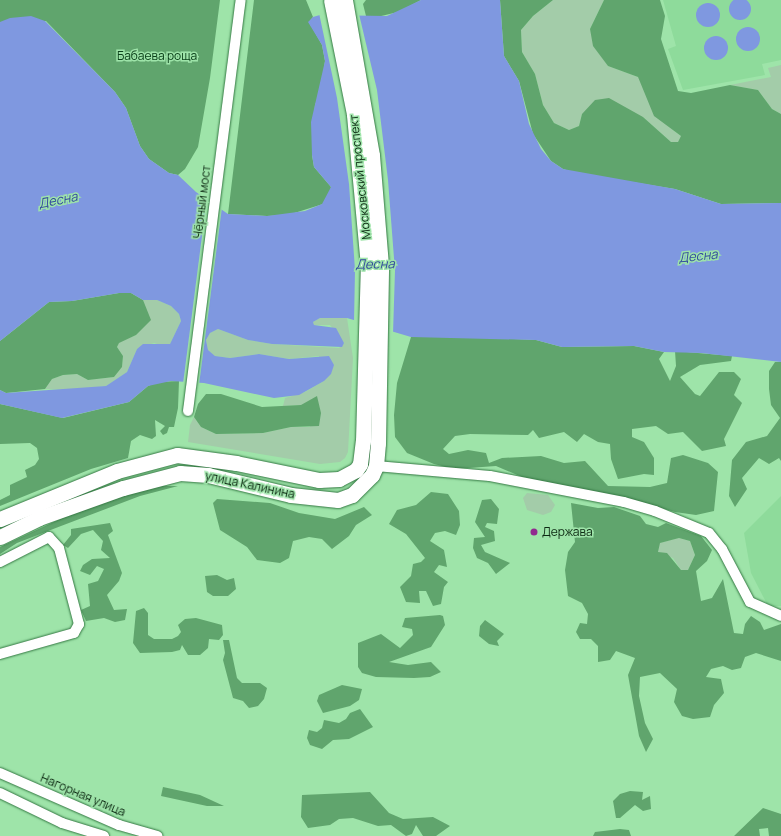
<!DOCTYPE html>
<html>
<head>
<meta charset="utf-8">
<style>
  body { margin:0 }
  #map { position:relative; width:781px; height:836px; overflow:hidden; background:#9ee4a9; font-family:Manrope,sans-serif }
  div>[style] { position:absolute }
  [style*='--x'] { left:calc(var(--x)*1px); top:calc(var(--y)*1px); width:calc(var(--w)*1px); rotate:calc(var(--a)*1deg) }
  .built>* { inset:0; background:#8edb9b }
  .green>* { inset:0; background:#a3cca9 }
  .forest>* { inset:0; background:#60a56d }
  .water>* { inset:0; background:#7f98e0 }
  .round { border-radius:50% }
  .pier>* { inset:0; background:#9ee4a9 }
  .roads { filter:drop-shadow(0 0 1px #347843) drop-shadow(0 0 1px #347843) }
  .street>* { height:10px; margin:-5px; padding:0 5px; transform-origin:5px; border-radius:5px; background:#fff }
  .primary>* { height:15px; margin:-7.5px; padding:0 7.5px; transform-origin:7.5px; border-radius:7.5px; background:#fff }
  .dots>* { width:11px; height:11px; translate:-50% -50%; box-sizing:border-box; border:2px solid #9ee4a9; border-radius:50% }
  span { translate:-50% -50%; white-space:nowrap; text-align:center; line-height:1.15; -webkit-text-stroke:3px #9ee4a9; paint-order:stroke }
  .park-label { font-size:12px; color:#0b401a }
  .street-label { font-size:12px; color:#0d2a13 }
  .poi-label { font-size:12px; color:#0d2a13 }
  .left { translate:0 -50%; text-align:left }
  .water-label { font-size:13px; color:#334a9e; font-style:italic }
</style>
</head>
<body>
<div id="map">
  <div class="built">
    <div style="clip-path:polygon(663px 0,781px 0,781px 60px,762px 64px,765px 75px,683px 90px,668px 49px,676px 46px)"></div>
    <div style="clip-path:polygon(781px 496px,781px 606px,768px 606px,751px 573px,744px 533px)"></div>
  </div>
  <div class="green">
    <div style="clip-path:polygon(553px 0,604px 0,590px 29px,608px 66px,638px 77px,669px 127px,682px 137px,678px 142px,671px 142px,643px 117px,582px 114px,579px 126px,569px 130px,554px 123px,543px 105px,535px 74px,522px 52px,521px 30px,533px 16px)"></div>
    <div style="clip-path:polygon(781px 65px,781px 114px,772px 109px,758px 90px,730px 85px,771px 77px,768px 68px)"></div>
    <div style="clip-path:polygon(143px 300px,157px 300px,171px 306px,179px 314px,181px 321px,170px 344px,163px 346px,154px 343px,137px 349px,127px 372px,106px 386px,73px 390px,45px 389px,52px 379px,63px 375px,77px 374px,88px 380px,114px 377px,122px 367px,123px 356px,117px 347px,119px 342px,136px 335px,146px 312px)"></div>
    <div style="clip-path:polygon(320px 318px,347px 318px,353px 358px,348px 452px,345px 458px,340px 462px,320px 464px,188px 442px,190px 425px,194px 417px,201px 427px,216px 434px,263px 433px,291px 427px,310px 427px,301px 405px,283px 406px,285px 398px,305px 392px,324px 381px,319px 356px,289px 359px,259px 354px,230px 358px,215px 356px,208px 350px,206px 340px,210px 333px,218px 329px,248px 340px,272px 344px,339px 348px,344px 343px,330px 325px,314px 325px,313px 322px)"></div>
    <div style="clip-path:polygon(527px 493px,548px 495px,555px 505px,551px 512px,543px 515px,527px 510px,523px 498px)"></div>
    <div style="clip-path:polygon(679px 538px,690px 541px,695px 555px,688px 570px,681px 570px,673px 558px,658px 553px,659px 543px)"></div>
  </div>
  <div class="forest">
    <div style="clip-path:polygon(0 0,220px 0,210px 78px,198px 147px,185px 169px,178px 175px,169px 173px,149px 159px,140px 146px,126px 108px,115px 92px,46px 21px,0 22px)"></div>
    <div style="clip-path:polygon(254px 0,306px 0,313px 17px,309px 22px,322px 45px,325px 61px,321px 90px,315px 105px,312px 155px,314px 167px,331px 187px,330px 194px,323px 204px,288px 215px,267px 216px,228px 214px)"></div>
    <div style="clip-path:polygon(366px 0,421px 0,398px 12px,377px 17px,366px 16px,363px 4px)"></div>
    <div style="clip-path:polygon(500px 0,553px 0,533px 16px,521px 30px,522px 52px,535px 74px,543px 105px,554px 123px,569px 130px,579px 126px,582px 114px,595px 100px,609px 98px,643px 117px,671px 142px,678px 142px,681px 136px,654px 116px,638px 77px,608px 66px,593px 46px,590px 29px,604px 0,660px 0,665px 16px,661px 39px,678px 91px,691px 93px,730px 85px,758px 90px,772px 109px,781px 114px,781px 203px,721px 204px,675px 189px,576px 173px,563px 169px,551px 161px,533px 134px,519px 81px,504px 56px)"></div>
    <div style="clip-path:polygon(119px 293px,131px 293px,143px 300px,151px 320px,136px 335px,119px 343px,117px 347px,123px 356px,122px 367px,114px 377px,88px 380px,77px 374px,63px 375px,52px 379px,45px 389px,6px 393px,0 390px,0 341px,49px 302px,72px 301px)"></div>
    <div style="clip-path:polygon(439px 336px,536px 340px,562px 347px,634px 346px,664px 352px,659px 359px,670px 381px,676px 366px,675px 351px,732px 356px,731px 361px,700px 365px,680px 377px,695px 394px,700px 396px,719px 372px,734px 372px,741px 379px,734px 395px,742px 403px,724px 439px,726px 446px,702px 451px,683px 432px,668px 434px,656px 426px,632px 429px,632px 437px,644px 442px,654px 458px,654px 475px,644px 474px,618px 479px,611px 459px,610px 444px,598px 442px,584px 434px,577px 442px,564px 432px,539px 438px,533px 430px,528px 435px,470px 434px,455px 436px,443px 449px,449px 454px,468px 450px,486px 453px,489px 463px,502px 458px,541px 456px,564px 463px,585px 461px,608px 486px,650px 487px,667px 483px,671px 458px,683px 455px,708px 463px,718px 472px,714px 511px,696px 515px,675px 512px,633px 500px,522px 477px,496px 466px,454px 469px,434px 464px,407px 453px,395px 437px,394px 415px,397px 383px,411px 337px)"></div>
    <div style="clip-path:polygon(775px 362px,781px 362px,781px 461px,779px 458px,769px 464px,759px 458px,742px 478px,747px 489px,735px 507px,729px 496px,732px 460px,746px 442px,767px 436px,780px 418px,771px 405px,769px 389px,769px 371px)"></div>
    <div style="clip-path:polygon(179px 381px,178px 408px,174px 427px,169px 427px,167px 433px,163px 435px,160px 431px,165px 426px,155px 420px,156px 436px,152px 439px,140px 435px,131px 441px,128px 458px,91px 469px,0 506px,0 500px,10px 495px,10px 485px,27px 477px,25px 470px,35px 465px,39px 459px,37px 448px,30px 443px,0 444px,0 404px,63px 418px,129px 402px,148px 386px,158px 382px)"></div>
    <div style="clip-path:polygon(206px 394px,221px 394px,262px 407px,301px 405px,317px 396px,321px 413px,319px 426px,291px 427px,263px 433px,216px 434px,201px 427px,194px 417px,198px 404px)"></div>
    <div style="clip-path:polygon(162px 486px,178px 486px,140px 496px,61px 526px,17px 543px,0 554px,0 547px,73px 513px,142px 490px)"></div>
    <div style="clip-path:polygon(431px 492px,448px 494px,459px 511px,460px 525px,456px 535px,445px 531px,435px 533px,430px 541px,444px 550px,447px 567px,439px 565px,434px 572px,448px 582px,444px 587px,441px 604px,433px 606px,426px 591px,419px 591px,420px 603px,406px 602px,400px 587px,411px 576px,413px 564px,421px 562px,425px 558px,406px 534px,389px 524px,397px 510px,416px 505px)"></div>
    <div style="clip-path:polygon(217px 499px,270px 503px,299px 513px,335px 519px,364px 507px,372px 515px,356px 525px,349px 536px,332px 549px,322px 539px,309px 537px,293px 541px,289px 558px,280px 563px,257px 560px,247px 547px,220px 530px,213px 503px)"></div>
    <div style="clip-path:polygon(491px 499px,499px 509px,497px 524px,487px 523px,485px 527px,494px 531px,495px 541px,481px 545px,485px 552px,510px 563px,496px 574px,488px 563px,477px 558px,473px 548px,474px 538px,485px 537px,475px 522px,482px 500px)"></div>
    <div style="clip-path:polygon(evenodd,571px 503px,598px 508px,614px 507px,640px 516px,646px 524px,658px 527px,666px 523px,701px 536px,712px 550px,707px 561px,696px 571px,701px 601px,712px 598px,723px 579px,734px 633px,743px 634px,745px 624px,751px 616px,760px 622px,764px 630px,781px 624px,781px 661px,756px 653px,745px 657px,741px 668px,732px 670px,723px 666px,711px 669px,706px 677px,721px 679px,724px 693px,714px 705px,710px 717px,693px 719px,682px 716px,674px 702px,677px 689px,660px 673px,640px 677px,639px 696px,645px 723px,653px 739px,646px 752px,639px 736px,628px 675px,635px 658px,616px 651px,610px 660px,598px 662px,598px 646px,591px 639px,580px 639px,576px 632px,580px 623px,587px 624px,588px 614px,582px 603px,568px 596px,565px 570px,568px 552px,575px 542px,571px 503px,679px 538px,690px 541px,695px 555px,688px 570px,681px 570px,667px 553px,658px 552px,660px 543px,679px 538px)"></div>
    <div style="clip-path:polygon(110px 523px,113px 531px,108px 535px,122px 573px,119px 581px,107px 595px,114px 610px,127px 609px,125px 620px,115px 622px,104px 618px,86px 621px,81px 610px,90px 606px,88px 584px,98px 581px,104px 569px,97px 566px,90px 575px,80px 571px,83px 565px,92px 559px,110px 558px,101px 550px,103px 541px,93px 530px,81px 534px,68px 548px,63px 545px,71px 535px,71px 529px)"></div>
    <div style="clip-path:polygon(217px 575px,227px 580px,234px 578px,236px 589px,228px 596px,213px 596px,207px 592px,205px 576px)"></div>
    <div style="clip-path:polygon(144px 608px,148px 613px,148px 635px,154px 639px,172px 639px,178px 636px,181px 632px,178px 625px,185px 619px,196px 618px,222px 625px,223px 635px,219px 640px,209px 639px,208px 648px,200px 655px,188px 655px,182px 645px,180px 650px,172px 652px,140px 653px,133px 643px,136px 611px)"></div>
    <div style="clip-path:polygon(440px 615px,443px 616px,445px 625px,431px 647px,389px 662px,408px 665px,431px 662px,441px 672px,430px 677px,414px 678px,376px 677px,362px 673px,358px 667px,358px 643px,381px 634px,400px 648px,413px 635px,412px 629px,402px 627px,405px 618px)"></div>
    <div style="clip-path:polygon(485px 620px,504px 634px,497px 641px,499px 646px,489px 644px,479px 636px,480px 626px)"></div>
    <div style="clip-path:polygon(223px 640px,229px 640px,237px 678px,242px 683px,260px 683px,267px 688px,264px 699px,258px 706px,249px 708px,243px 701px,233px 698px,223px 660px,225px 653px)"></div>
    <div style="clip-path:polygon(342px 685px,362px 689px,359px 700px,350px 706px,323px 713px,317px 701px,319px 695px)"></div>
    <div style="clip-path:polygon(360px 709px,373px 727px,349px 739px,333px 740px,322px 749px,310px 745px,307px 738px,309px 730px,317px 732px,322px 728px,324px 720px,339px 723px,346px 719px,350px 713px)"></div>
    <div style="clip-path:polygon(163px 787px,200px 795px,224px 806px,207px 806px,161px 796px)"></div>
    <div style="clip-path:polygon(630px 791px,643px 792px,642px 800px,650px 796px,651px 809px,643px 811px,635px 805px,620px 818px,616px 818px,613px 801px,620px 794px)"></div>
    <div style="clip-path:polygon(370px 792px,389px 813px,403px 819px,433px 817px,450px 826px,436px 836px,423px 836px,416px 825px,412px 834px,406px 836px,391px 825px,378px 826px,353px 818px,339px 819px,330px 825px,308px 828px,301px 817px,302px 795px)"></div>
    <div style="clip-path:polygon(763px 808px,781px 814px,781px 836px,769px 836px,768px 828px,759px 829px,760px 836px,734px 836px)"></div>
    <div style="clip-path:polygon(620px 829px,629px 830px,631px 836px,593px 836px,595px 832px)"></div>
  </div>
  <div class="water">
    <div class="round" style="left:729px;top:-2px;width:22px;height:22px"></div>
    <div style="clip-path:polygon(421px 0,500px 0,504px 56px,519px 81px,529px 124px,541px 149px,551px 161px,563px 169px,675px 189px,721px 204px,781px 203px,781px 362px,701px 353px,664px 352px,634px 346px,562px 347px,536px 340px,411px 337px,347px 318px,320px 318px,313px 322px,314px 325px,336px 328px,344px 343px,342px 347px,272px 344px,248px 340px,218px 329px,210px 333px,206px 340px,208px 350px,215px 356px,230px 358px,259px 354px,289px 359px,329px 356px,334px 365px,331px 374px,324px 381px,299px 395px,274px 398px,204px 383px,171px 381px,148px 386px,129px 402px,62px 418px,0 404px,0 390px,6px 393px,106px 386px,127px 372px,137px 349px,143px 344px,170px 344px,181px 321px,179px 314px,171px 306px,157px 300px,143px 300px,131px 293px,119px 293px,72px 301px,49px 302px,0 341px,0 22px,10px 18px,31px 16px,45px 21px,115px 92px,126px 108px,140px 146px,149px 159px,169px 173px,178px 175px,196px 192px,228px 214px,267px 216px,305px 211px,322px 204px,331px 187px,314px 167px,312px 155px,311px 122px,325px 61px,322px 45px,308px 22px,313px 17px,320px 15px,387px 16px)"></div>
    <div class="round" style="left:696px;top:3px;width:24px;height:24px"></div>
    <div class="round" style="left:736px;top:27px;width:24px;height:24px"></div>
    <div class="round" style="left:704px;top:36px;width:24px;height:24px"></div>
  </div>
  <div class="pier">
    <div style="clip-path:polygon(319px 13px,359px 14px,377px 90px,388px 180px,395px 271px,393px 334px,354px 322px,355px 270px,349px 184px,337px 98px)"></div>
    <div style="clip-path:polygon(207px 197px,222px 207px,199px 385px,183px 384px)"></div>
  </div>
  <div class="roads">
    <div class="street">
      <div style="--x:188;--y:411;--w:414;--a:-82.7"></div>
      <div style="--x:376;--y:466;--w:114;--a:5"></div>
      <div style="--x:490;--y:476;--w:136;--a:11"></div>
      <div style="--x:624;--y:502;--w:32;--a:16"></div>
      <div style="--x:655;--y:511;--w:58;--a:22.2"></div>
      <div style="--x:709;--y:533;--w:21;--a:51"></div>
      <div style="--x:722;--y:549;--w:60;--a:62.2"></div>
      <div style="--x:750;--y:602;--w:34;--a:24"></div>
      <div style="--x:0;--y:562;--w:55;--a:-27"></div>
      <div style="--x:49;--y:537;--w:15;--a:48"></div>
      <div style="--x:59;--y:548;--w:79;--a:75.3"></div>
      <div style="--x:79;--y:624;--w:10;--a:119"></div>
      <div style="--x:74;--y:633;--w:77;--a:164.2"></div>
      <div style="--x:0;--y:773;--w:130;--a:23.6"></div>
      <div style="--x:119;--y:825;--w:40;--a:16"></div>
      <div style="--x:0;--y:793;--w:69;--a:25.8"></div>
      <div style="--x:62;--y:823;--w:44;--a:17.2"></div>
    </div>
    <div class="primary">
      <div style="--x:0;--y:519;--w:126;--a:-22.3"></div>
      <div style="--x:117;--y:471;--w:62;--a:-14.9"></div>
      <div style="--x:177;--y:455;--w:60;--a:7.7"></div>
      <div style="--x:236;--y:463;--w:85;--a:11.6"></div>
      <div style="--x:319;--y:480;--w:20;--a:-3"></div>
      <div style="--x:339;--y:479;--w:19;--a:-28"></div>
      <div style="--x:356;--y:470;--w:7;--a:-56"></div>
      <div style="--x:360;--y:464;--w:23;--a:-83"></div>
      <div style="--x:363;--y:441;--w:175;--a:-88.4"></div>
      <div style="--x:368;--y:266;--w:153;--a:-95.3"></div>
      <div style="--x:354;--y:114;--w:116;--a:-101.4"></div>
      <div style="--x:0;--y:537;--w:43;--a:-26"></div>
      <div style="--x:39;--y:518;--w:89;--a:-19.7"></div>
      <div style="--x:123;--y:488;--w:59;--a:-14.7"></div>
      <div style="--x:180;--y:473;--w:28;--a:4"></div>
      <div style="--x:208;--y:475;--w:85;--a:13.5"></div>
      <div style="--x:291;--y:495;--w:47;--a:6.1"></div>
      <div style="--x:338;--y:500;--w:15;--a:-20"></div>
      <div style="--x:352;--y:495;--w:28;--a:-45"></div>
      <div style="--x:372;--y:475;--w:10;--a:-66"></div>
      <div style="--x:376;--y:466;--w:23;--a:-85"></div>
      <div style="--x:378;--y:443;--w:178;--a:-89"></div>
      <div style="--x:381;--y:265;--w:110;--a:-94.7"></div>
      <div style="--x:372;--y:155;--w:157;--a:-99.9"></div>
    </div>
  </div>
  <div class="dots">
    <div style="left:534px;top:532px;background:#912a8f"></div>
  </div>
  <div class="park-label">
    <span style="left:157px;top:56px">Бабаева роща</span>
  </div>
  <div class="street-label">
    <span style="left:360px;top:177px;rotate:-96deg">Московский проспект</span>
    <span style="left:202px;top:202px;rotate:-83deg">Чёрный мост</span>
    <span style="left:250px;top:485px;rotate:12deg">улица Калинина</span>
    <span style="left:83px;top:795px;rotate:23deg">Нагорная улица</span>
  </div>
  <div class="poi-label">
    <span class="left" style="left:542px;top:532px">Держава</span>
  </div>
  <div class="water-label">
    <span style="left:58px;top:200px;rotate:-11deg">Десна</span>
    <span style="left:698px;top:256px;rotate:-6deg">Десна</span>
    <span style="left:375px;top:264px;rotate:-1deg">Десна</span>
  </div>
</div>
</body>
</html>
